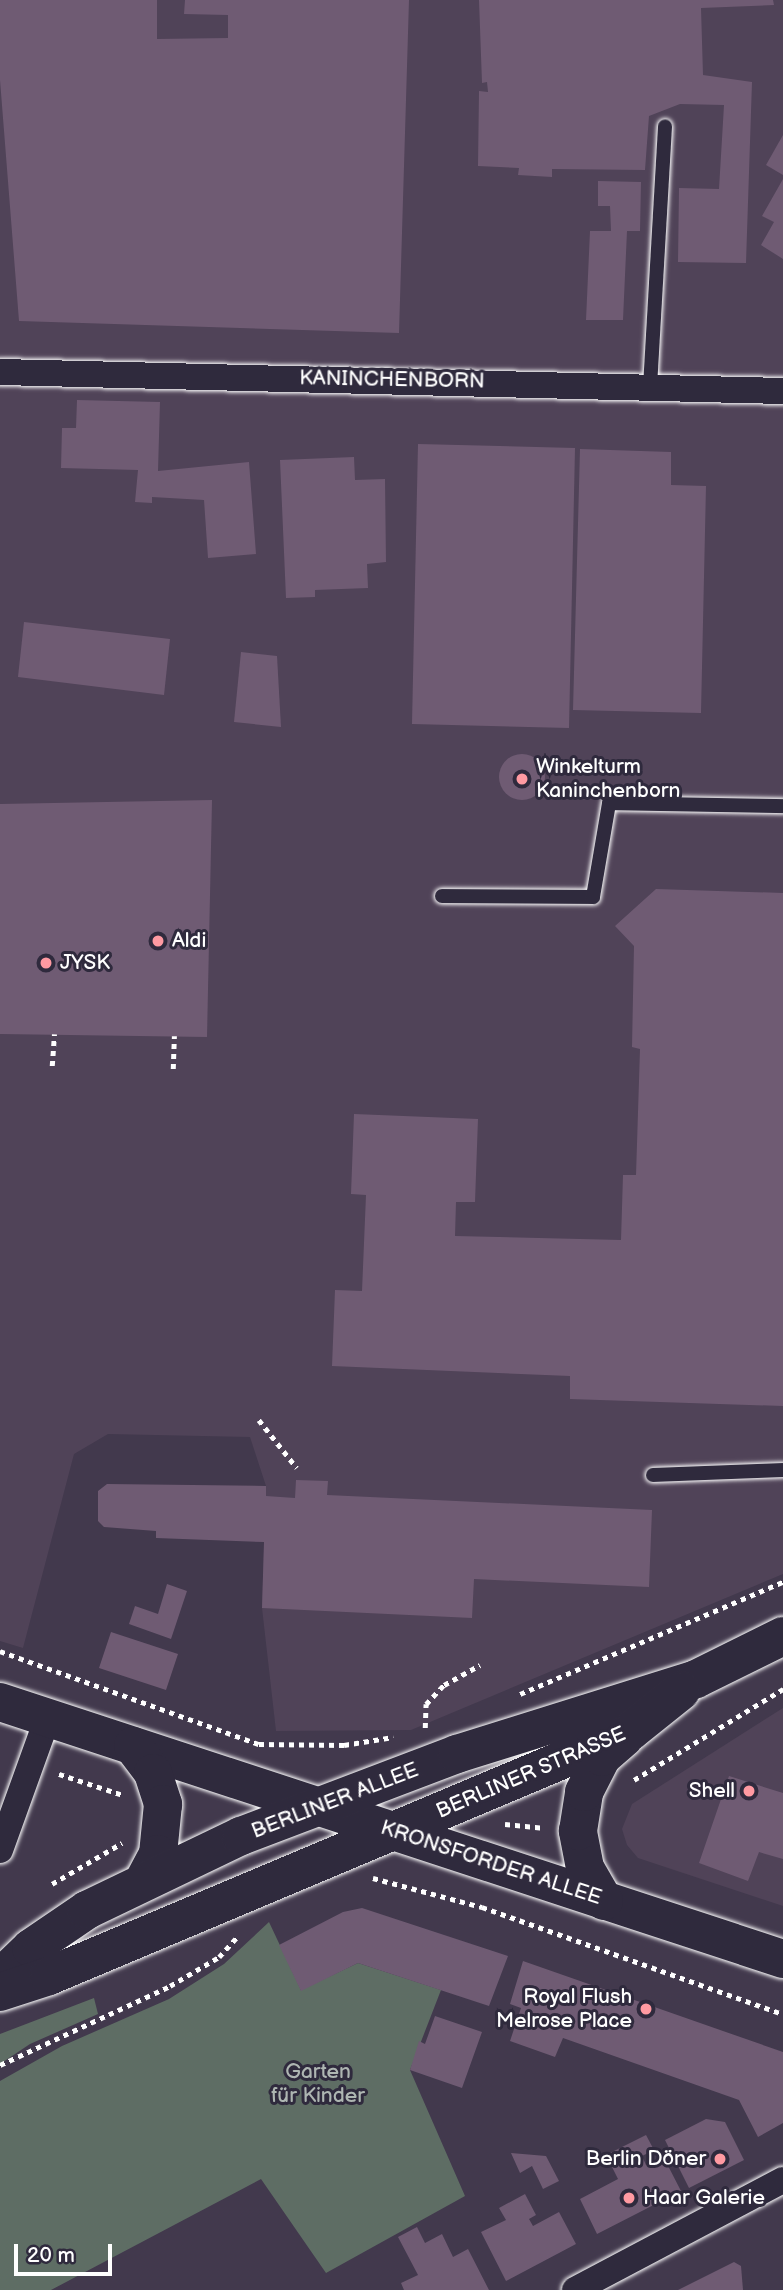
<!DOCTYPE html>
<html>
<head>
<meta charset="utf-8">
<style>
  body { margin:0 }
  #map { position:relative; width:783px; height:2290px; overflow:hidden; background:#42394d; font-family:"Balsamiq Sans",sans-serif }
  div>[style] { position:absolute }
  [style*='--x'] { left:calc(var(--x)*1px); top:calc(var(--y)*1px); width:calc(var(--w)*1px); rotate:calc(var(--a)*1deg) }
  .built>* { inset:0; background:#504358 }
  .green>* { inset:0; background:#5e6d64 }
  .building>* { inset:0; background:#6f5b73 }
  .round { border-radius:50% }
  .path>* { height:4.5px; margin-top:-2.25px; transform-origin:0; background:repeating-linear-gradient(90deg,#fff 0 5px,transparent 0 10px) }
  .roads { filter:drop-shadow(0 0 2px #fff) drop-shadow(0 0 2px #fff) }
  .lane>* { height:14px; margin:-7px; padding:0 7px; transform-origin:7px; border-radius:7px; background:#2f2a3d }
  .street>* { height:26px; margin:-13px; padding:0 13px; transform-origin:13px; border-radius:13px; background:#2f2a3d }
  .secondary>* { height:38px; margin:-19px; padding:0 19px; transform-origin:19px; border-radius:19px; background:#2f2a3d }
  .primary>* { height:38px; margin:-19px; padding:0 19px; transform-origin:19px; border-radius:19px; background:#2f2a3d }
  .dots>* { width:19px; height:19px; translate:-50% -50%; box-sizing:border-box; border:4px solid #2f2a3d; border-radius:50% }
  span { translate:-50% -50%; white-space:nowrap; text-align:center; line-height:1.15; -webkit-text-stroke:6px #2f2a3d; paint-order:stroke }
  .street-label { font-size:21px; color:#fff }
  .poi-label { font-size:21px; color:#fff }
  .left { translate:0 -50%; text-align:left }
  .right { translate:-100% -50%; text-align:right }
  .park-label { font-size:21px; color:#aeb6b2 }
  .scale { position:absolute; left:14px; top:2244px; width:98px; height:32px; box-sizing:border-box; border:4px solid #fff; border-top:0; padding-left:9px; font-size:21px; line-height:24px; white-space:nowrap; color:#fff; -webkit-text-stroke:5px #2f2a3d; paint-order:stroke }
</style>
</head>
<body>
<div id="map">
  <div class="built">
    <div style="clip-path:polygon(0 0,783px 0,783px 1574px,411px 1730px,276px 1731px,262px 1608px,266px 1486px,250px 1437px,108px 1434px,74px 1454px,23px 1648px,0 1641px)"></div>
    <div style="clip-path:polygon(783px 1708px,783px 1906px,638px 1858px,627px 1845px,622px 1829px,632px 1804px)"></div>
  </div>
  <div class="green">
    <div style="clip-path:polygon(269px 1922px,301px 1990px,358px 1963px,441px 1990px,410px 2070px,465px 2196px,326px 2273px,261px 2179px,51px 2290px,0 2290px,0 2081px,62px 2046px,169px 1999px,224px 1964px)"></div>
    <div style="clip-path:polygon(94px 1998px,98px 2014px,30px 2044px,0 2064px,0 2034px)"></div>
  </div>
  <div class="building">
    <div style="clip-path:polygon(0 0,157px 0,157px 39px,228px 38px,228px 15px,184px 14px,185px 0,409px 0,399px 333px,19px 321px,0 80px)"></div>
    <div style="clip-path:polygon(479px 0,773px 0,774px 5px,701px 8px,703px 75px,752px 82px,746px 263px,678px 262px,679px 188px,719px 189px,724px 105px,680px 104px,649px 116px,645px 170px,552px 169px,552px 177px,518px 175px,519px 168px,478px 166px,479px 91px,488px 92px,487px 82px,482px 83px)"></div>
    <div style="clip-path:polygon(783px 135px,783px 175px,766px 165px)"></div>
    <div style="clip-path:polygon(783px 179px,783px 259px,761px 245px,774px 222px,762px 216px)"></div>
    <div style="clip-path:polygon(598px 181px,641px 182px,640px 231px,627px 231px,623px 320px,586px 320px,590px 231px,611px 231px,610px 206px,598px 206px)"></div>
    <div style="clip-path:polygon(77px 400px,160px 402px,158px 471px,249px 462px,256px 554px,208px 558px,204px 500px,152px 497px,152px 503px,135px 502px,138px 470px,61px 468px,62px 428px,76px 428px)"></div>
    <div style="clip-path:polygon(418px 444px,575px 448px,569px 728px,412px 724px)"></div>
    <div style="clip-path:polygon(580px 449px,671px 452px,671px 485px,706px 486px,701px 713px,573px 710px)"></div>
    <div style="clip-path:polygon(354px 457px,355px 480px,385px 479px,386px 562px,367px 564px,368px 588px,315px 590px,315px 597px,286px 598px,280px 460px)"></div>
    <div style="clip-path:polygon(24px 622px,170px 639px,164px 695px,18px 677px)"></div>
    <div style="clip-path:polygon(241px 652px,277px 656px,281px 727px,234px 722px)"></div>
    <div class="round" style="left:499px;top:754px;width:46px;height:46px"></div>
    <div style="clip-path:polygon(212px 800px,207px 1037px,0 1034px,0 804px)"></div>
    <div style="clip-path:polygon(656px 889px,783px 893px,783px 1406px,570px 1399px,570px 1376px,332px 1366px,335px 1290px,362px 1291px,366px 1195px,351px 1194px,354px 1114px,478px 1119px,475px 1202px,456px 1202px,455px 1236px,621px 1240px,623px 1175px,636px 1175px,640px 1049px,632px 1047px,634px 946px,615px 926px)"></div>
    <div style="clip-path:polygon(296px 1480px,328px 1481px,327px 1495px,652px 1510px,649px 1587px,474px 1579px,472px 1618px,262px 1608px,264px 1542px,156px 1538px,156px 1531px,104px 1527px,98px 1521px,98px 1491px,107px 1484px,266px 1486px,266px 1496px,295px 1498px)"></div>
    <div style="clip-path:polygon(167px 1584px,187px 1591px,171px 1639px,129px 1624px,135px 1606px,158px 1614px)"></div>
    <div style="clip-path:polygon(111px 1632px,178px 1654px,166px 1690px,99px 1668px)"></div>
    <div style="clip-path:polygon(729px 1776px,783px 1793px,783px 1859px,759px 1852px,748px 1881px,699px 1863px)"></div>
    <div style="clip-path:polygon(362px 1908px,508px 1956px,489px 2006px,358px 1963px,301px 1991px,279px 1945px,343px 1912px)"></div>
    <div style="clip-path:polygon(523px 1961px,783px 2052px,783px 2123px,758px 2137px,739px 2100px,563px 2038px,555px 2057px,510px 2041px,521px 2008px,510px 2004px)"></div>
    <div style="clip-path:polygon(435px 2016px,482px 2032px,462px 2088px,410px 2070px,419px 2041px,425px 2044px)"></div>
    <div style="clip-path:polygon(706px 2119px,725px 2122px,744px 2160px,689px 2188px,665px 2140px)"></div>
    <div style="clip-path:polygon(646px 2135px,654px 2150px,642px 2156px,646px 2165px,663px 2156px,681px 2191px,597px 2234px,580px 2199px,618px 2179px,606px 2155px)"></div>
    <div style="clip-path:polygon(511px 2153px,546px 2156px,559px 2181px,543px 2189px,532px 2166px,520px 2173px)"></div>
    <div style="clip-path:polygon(525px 2194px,536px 2215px,529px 2219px,533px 2226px,559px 2212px,576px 2244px,506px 2281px,481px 2232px,506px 2220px,499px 2208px)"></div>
    <div style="clip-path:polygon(417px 2227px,425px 2243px,442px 2234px,453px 2257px,468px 2249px,489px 2290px,404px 2290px,401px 2283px,418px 2275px,398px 2237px)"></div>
    <div style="clip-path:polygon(734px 2262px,741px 2266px,743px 2290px,678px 2290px)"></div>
  </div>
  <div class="path">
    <div style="--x:52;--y:1066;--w:32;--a:-86"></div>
    <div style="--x:173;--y:1069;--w:33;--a:-88"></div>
    <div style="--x:259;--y:1420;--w:61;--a:51.6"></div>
    <div style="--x:0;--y:1651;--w:275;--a:19.8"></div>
    <div style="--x:259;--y:1744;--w:85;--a:0.7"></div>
    <div style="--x:344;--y:1745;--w:50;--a:-9.3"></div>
    <div style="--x:520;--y:1694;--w:286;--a:-23.1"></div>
    <div style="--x:425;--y:1728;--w:24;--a:-88"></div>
    <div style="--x:426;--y:1704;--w:26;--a:-47"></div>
    <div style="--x:444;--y:1685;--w:41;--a:-29.1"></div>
    <div style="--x:59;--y:1774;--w:67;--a:18.2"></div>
    <div style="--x:634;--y:1780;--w:175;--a:-31.4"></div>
    <div style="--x:505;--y:1824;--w:40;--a:5.7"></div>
    <div style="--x:373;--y:1878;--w:113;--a:14.9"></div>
    <div style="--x:482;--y:1907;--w:319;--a:19.6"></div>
    <div style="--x:52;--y:1884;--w:81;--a:-30.4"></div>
    <div style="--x:0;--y:2065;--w:187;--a:-24.9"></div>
    <div style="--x:170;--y:1986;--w:57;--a:-30.6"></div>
    <div style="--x:219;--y:1957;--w:27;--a:-48"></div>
  </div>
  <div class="roads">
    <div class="lane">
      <div style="--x:650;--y:387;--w:261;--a:-86.7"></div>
      <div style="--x:442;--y:896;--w:151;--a:0.4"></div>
      <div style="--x:593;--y:897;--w:95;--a:-80.3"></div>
      <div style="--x:609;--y:803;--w:174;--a:1"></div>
      <div style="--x:653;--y:1475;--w:130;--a:-2.2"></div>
    </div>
    <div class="street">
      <div style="--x:0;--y:372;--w:783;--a:1.39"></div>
      <div style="--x:0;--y:1850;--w:141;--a:-70.2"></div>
      <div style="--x:575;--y:2290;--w:235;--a:-27.9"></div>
    </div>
    <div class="secondary">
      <div style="--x:0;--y:1702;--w:824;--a:18.17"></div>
    </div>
    <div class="primary">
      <div style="--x:133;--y:1746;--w:34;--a:53"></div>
      <div style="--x:153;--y:1773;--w:33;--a:72"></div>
      <div style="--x:163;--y:1804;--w:50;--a:95.7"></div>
      <div style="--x:158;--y:1854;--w:30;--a:118"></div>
      <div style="--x:604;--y:1901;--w:38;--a:-120"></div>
      <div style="--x:585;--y:1868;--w:38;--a:-101"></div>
      <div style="--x:578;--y:1831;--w:39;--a:-81"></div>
      <div style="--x:584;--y:1792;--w:39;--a:-63"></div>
      <div style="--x:602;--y:1757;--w:29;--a:-41"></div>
      <div style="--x:0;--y:1978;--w:43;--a:-44.1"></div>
      <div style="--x:31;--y:1948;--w:68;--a:-34.2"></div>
      <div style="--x:87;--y:1910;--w:171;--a:-25.7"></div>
      <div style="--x:241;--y:1836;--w:231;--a:-20.8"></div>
      <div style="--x:457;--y:1754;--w:250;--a:-17.4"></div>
      <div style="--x:696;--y:1679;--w:97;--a:-26.3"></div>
      <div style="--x:0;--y:1992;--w:52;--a:-18.1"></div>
      <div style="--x:49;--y:1976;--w:631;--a:-22.83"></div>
      <div style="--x:631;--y:1731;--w:64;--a:-38.7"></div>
    </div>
  </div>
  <div class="dots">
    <div style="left:522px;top:779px;background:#ff9aa2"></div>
    <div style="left:158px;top:941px;background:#ff9aa2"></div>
    <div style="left:46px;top:963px;background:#ff9aa2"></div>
    <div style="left:749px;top:1791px;background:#ff9aa2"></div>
    <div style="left:646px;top:2009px;background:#ff9aa2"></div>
    <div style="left:720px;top:2159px;background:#ff9aa2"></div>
    <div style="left:629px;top:2198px;background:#ff9aa2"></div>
  </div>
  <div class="street-label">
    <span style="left:392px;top:380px;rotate:1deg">KANINCHENBORN</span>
    <span style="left:531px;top:1773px;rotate:-23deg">BERLINER STRASSE</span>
    <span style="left:335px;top:1801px;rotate:-21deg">BERLINER ALLEE</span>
    <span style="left:491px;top:1863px;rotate:18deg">KRONSFORDER ALLEE</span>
  </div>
  <div class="poi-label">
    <span class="left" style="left:536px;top:779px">Winkelturm<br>Kaninchenborn</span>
    <span class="left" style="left:172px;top:941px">Aldi</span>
    <span class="left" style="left:60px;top:963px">JYSK</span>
    <span class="right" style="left:735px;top:1791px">Shell</span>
    <span class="right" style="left:632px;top:2009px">Royal Flush<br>Melrose Place</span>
    <span class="right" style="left:706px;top:2159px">Berlin Döner</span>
    <span class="left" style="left:643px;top:2198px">Haar Galerie</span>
  </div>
  <div class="park-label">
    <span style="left:318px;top:2084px">Garten<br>für Kinder</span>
  </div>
  <div class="scale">20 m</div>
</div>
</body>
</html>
